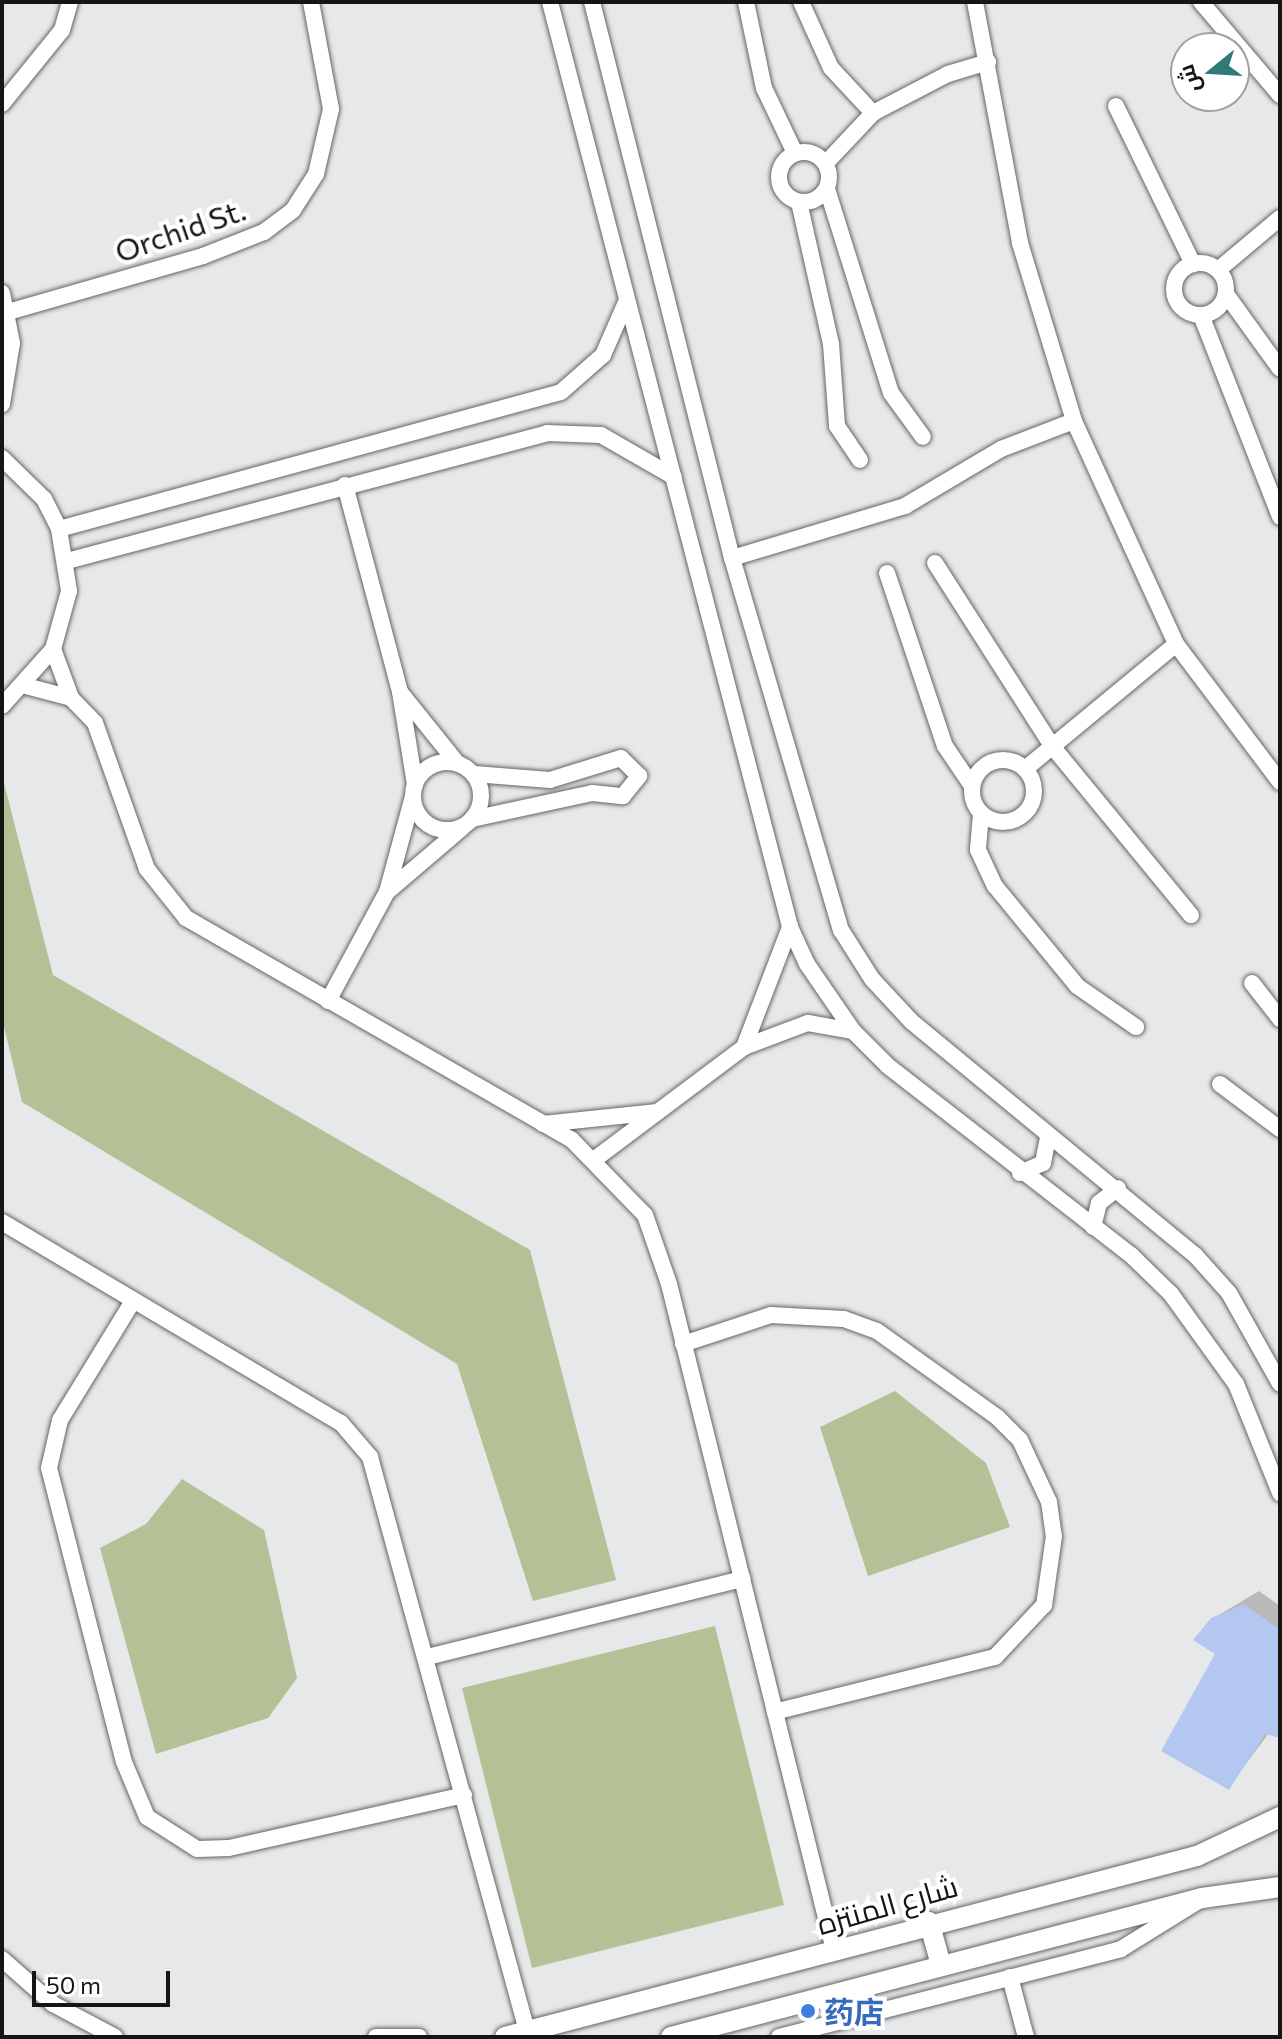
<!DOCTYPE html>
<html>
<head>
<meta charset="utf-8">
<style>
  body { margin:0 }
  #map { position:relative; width:1282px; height:2039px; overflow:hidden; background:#e7e8ea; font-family:Commissioner,Cairo,"Noto Sans SC",sans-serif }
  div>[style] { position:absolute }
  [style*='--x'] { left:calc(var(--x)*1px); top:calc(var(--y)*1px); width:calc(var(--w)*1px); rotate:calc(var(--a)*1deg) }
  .green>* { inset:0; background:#b4c196 }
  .shadow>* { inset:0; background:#0003 }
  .building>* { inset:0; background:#b3c7f0 }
  .roads { filter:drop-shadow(0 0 2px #646566) drop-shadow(0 0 2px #646566) }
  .minor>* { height:16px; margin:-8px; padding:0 8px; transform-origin:8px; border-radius:8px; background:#fff }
  .minor>.ring { margin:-8px; padding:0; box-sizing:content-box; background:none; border:16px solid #fff; border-radius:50% }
  .tertiary>* { height:20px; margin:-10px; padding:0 10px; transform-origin:10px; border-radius:10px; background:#fff }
  .dots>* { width:22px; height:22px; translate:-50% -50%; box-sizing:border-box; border:4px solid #fff; border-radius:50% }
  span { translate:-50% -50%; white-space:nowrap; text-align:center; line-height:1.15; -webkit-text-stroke:8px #fff; paint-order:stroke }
  .street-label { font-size:30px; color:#141515 }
  .shop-label { font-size:30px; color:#366cbe; font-weight:700 }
  .left { translate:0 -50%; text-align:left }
  .frame { position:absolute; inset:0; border:4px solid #141515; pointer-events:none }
  .north { position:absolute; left:1170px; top:32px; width:80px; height:80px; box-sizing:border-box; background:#fff; border:2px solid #a1a1a1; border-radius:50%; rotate:252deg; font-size:22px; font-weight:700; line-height:32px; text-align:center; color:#141515 }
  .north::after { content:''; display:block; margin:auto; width:28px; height:36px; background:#2f7976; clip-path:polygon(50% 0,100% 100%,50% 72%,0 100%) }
  .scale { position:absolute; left:32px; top:1971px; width:138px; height:36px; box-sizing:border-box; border:4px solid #141515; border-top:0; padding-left:10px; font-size:24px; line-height:28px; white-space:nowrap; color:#141515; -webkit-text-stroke:6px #fff; paint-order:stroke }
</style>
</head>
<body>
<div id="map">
  <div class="green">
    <div style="clip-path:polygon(2px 775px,53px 975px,530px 1250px,616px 1580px,533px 1601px,457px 1364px,22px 1102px,2px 1018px)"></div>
    <div style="clip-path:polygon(895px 1391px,986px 1463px,1010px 1527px,868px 1576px,820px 1427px)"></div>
    <div style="clip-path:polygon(182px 1479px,264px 1530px,297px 1678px,268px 1718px,156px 1754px,100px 1548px,146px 1524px)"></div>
    <div style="clip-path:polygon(715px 1626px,784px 1905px,532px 1968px,462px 1688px)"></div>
  </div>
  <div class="shadow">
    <div style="clip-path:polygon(1259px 1591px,1280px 1606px,1280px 1736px,1269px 1733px,1228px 1788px,1212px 1619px)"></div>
  </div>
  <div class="building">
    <div style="clip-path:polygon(1244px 1604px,1280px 1630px,1280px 1738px,1265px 1734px,1229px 1790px,1161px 1751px,1215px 1654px,1193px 1640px,1211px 1618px)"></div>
  </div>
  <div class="roads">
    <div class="minor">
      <div style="--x:550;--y:2;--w:956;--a:75.45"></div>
      <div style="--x:790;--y:927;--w:41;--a:65.3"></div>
      <div style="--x:807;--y:964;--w:81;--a:55.5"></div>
      <div style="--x:853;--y:1031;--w:49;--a:45"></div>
      <div style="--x:888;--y:1066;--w:308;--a:37.9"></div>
      <div style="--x:1131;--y:1255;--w:56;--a:44.3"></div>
      <div style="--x:1171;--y:1294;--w:111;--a:54.2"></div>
      <div style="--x:1236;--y:1384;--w:118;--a:68"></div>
      <div style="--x:592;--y:2;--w:573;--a:75.87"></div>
      <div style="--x:732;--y:558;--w:388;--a:73.7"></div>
      <div style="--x:841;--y:930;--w:58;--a:57.7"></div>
      <div style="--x:872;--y:979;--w:59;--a:47.1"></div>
      <div style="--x:912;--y:1022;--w:367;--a:39.5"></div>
      <div style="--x:1195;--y:1255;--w:51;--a:48.2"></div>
      <div style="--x:1229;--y:1293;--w:104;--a:60.7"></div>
      <div style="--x:746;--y:2;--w:88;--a:78.2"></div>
      <div style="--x:764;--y:88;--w:72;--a:64.5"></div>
      <div style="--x:801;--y:2;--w:72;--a:65.6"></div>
      <div style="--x:831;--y:68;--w:62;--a:47"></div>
      <div style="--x:975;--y:2;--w:245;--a:79.4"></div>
      <div style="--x:1020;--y:243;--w:186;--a:73.1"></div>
      <div style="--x:1074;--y:421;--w:245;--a:65.4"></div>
      <div style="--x:1176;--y:644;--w:173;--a:53"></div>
      <div style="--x:1201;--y:2;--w:122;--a:49.7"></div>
      <div style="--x:2;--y:104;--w:95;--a:-51"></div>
      <div style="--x:62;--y:30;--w:29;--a:-74"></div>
      <div style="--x:1116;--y:106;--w:176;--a:64"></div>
      <div class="ring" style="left:779px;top:152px;width:34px;height:34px"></div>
      <div style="--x:826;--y:163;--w:69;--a:-46.8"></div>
      <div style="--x:873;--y:113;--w:85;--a:-27.5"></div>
      <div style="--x:948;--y:74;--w:42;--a:-16.7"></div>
      <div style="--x:827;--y:189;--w:214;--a:72.6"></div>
      <div style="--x:891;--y:393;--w:54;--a:54"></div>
      <div style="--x:799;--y:202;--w:146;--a:77.3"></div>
      <div style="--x:831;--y:344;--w:82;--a:85.8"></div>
      <div style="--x:837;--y:426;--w:41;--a:55.9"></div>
      <div class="ring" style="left:1174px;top:263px;width:36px;height:36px"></div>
      <div style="--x:1218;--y:270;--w:81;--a:-40"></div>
      <div style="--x:2;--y:293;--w:51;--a:78.7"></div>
      <div style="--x:12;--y:343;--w:62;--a:99.3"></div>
      <div style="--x:1226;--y:294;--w:92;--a:54.2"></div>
      <div style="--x:8;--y:312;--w:203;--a:-16"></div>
      <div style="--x:203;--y:256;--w:66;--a:-21.5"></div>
      <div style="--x:264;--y:232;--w:36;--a:-37"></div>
      <div style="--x:293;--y:210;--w:43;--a:-57.4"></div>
      <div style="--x:316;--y:174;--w:67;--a:-77"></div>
      <div style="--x:331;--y:109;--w:109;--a:-100.6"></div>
      <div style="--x:1201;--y:315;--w:217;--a:68.6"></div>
      <div style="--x:2;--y:458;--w:59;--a:44.3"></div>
      <div style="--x:44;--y:499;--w:34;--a:63"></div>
      <div style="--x:59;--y:529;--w:63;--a:80.8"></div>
      <div style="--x:69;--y:591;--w:60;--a:105.4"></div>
      <div style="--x:53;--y:649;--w:76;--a:131.8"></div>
      <div style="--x:345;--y:485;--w:214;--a:75.1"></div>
      <div style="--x:400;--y:692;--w:94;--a:80.8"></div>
      <div style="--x:59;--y:529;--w:520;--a:-15.26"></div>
      <div style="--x:561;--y:392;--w:56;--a:-41.4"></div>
      <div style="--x:603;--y:355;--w:60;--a:-66.4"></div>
      <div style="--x:732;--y:558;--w:181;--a:-16.7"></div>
      <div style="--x:905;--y:506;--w:112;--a:-30.7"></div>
      <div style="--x:1001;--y:449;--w:78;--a:-21"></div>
      <div style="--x:67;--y:561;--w:497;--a:-14.9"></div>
      <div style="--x:547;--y:433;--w:54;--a:2.1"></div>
      <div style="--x:601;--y:435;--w:84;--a:29.9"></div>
      <div style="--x:935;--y:563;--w:217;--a:57.4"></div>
      <div style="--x:1052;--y:746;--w:219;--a:50.6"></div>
      <div style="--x:887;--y:573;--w:182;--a:71.5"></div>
      <div style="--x:945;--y:746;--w:48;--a:56"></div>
      <div style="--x:53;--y:649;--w:52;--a:69.8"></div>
      <div style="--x:26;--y:686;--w:47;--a:14.9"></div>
      <div style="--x:71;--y:698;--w:35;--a:46"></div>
      <div style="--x:95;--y:723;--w:155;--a:70.4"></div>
      <div style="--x:147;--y:869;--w:63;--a:51.5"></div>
      <div style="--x:186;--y:918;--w:444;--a:29.9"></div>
      <div style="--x:571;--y:1139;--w:106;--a:45.8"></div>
      <div style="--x:645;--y:1215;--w:73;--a:70.8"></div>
      <div style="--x:669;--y:1284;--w:686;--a:76.09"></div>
      <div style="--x:400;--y:692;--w:91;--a:51.2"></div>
      <div class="ring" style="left:972px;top:760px;width:46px;height:46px"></div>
      <div class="ring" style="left:413px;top:762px;width:52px;height:52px"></div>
      <div style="--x:1025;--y:769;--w:196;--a:-39.6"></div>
      <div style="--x:981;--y:814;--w:36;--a:95"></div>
      <div style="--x:978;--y:850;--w:40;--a:65"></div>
      <div style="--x:995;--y:886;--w:129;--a:50.6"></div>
      <div style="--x:1077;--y:986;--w:72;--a:34.8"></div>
      <div style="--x:472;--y:819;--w:123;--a:-12.2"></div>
      <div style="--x:592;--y:793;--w:31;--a:6"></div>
      <div style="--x:623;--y:796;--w:26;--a:-51"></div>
      <div style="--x:639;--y:776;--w:25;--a:-135"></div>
      <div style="--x:621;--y:758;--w:74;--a:162.8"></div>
      <div style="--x:550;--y:780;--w:76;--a:-175.5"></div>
      <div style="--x:387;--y:892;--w:99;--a:-40.5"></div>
      <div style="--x:1252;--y:983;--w:46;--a:52.1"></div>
      <div style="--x:328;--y:1001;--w:124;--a:-61.6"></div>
      <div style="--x:387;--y:892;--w:99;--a:-74.8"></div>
      <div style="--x:744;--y:1047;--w:129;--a:-69"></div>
      <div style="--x:1220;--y:1084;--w:75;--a:36.9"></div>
      <div style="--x:543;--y:1124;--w:115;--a:-6"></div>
      <div style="--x:595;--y:1159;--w:186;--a:-36.9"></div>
      <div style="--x:744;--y:1047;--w:68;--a:-20.6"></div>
      <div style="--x:808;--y:1023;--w:46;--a:10.1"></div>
      <div style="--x:1020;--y:1173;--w:25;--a:-23"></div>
      <div style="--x:1043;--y:1163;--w:25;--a:-79"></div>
      <div style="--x:2;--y:1222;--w:394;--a:30.7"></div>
      <div style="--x:341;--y:1423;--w:45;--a:49.5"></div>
      <div style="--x:370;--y:1457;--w:595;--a:74.7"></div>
      <div style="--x:1093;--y:1227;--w:25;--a:-76"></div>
      <div style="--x:1099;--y:1203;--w:24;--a:-38"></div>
      <div style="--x:133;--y:1301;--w:140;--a:121.5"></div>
      <div style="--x:60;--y:1420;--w:49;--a:102.9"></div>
      <div style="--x:49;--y:1468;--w:303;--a:75.7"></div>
      <div style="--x:124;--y:1762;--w:60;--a:67.3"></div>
      <div style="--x:147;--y:1817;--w:59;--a:32.6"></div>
      <div style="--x:197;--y:1849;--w:32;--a:-2"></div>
      <div style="--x:229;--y:1848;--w:241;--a:-12.7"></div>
      <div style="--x:683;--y:1344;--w:93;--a:-18.2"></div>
      <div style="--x:771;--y:1315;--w:73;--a:3.1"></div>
      <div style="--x:844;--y:1319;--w:35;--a:20"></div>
      <div style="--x:877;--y:1331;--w:148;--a:35.6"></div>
      <div style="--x:997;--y:1417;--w:33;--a:45"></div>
      <div style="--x:1020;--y:1440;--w:68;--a:64.9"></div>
      <div style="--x:1049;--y:1502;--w:34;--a:82"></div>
      <div style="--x:1054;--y:1536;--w:70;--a:98.2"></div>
      <div style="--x:1044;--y:1605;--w:71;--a:133.3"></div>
      <div style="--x:995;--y:1657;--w:227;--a:166"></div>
      <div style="--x:427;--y:1657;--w:325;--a:-13.9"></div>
      <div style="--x:2;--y:1959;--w:68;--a:41.4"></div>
      <div style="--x:53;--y:2004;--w:70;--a:28"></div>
      <div style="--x:1010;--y:1977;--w:62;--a:75.1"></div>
      <div style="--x:376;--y:2037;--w:43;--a:0"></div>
      <div style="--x:779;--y:2037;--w:353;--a:-14.4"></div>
      <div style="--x:1121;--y:1949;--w:93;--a:-31.8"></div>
    </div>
    <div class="tertiary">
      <div style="--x:929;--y:1922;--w:45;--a:74.4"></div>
      <div style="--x:505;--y:2037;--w:715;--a:-14.66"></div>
      <div style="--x:1197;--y:1856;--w:92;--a:-25.2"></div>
      <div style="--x:671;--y:2037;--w:549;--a:-14.67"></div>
      <div style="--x:1202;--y:1898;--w:79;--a:-8"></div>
    </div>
  </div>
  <div class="dots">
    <div style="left:808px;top:2011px;background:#3f7fe0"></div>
  </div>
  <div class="street-label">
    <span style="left:180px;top:230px;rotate:-19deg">Orchid St.</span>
    <span style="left:887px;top:1904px;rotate:-16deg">شارع المنتزه</span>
  </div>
  <div class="shop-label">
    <span class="left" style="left:824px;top:2011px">药店</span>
  </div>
  <div class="frame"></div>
  <div class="north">ش</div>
  <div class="scale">50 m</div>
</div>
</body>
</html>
